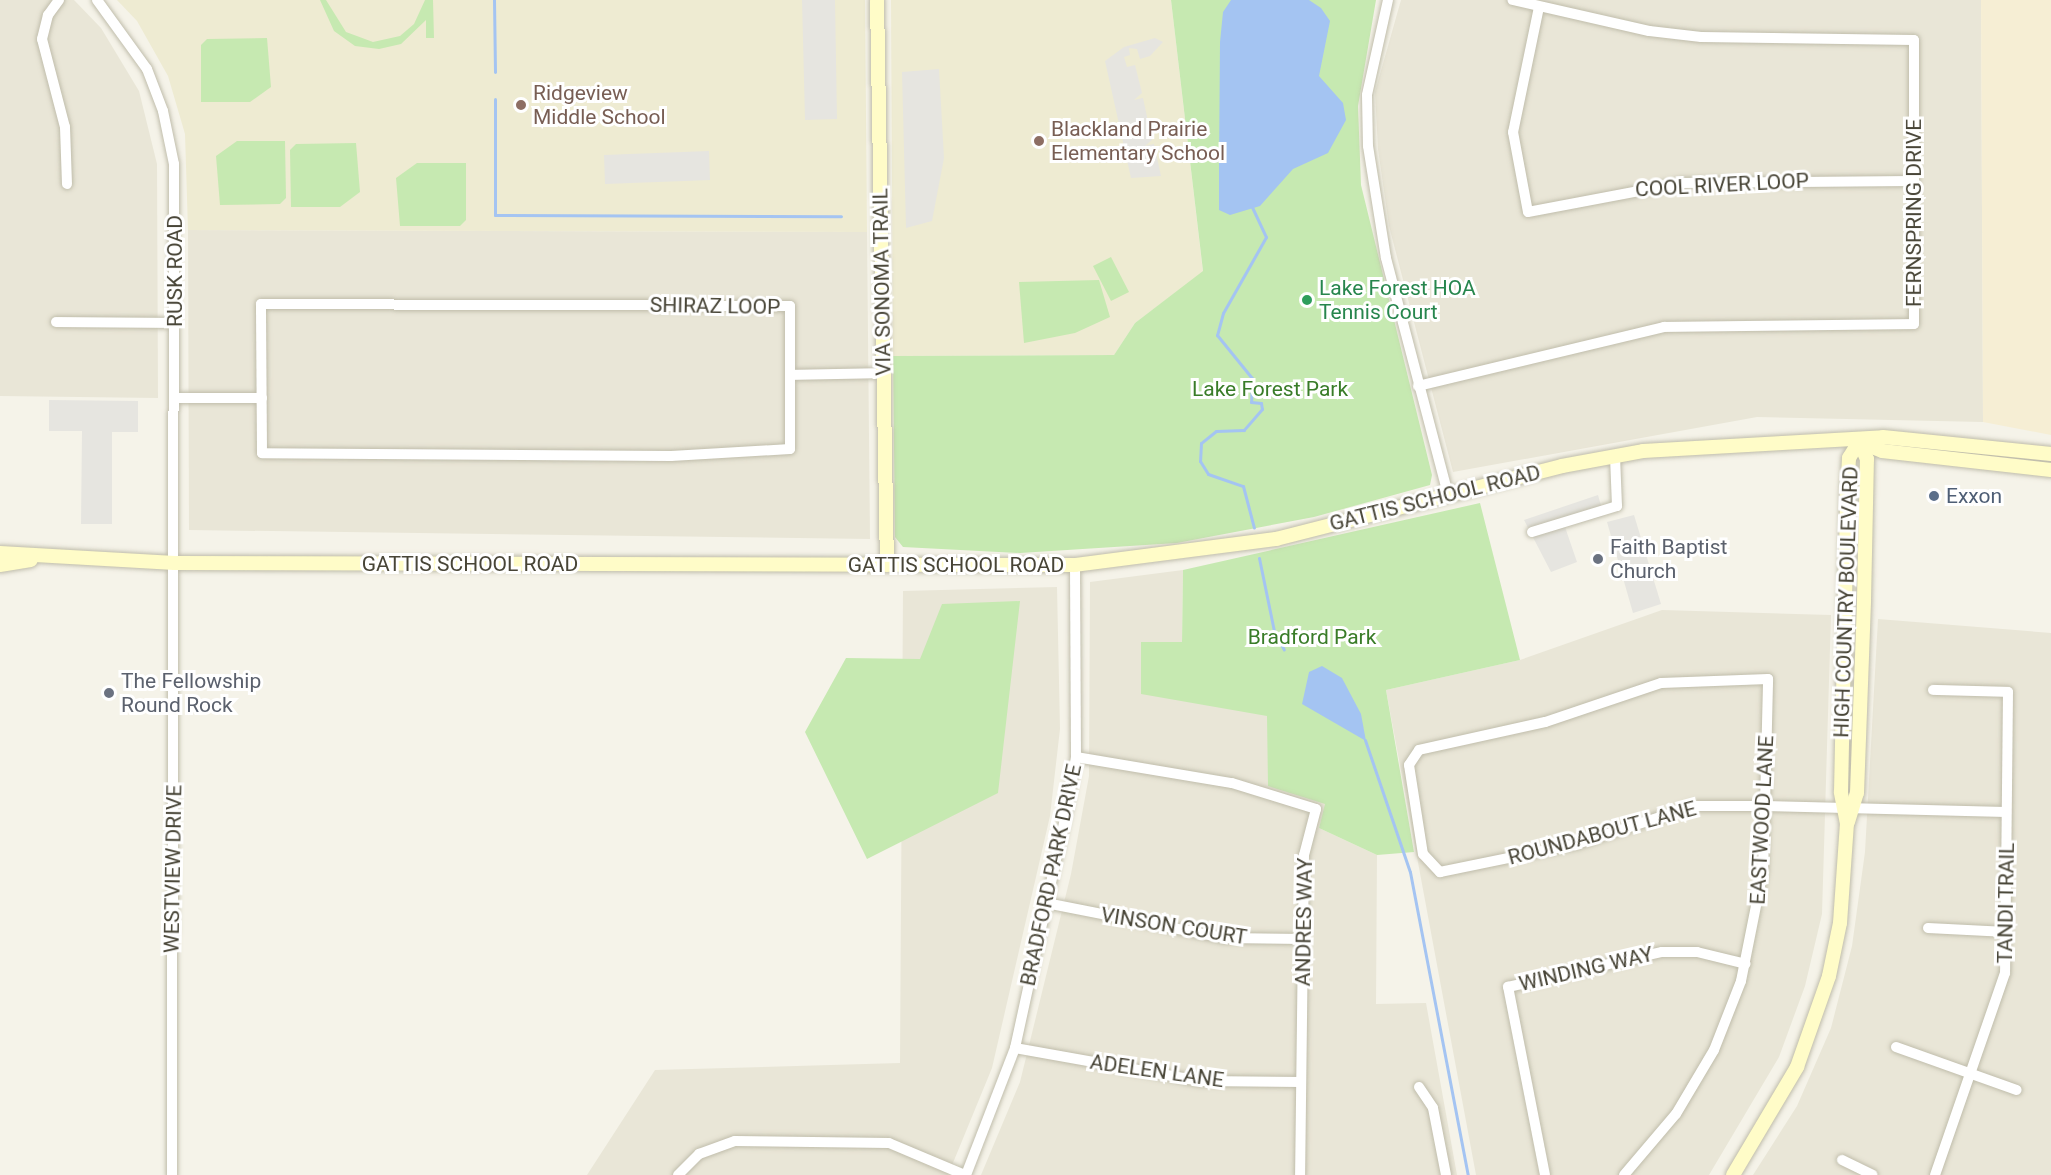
<!DOCTYPE html>
<html>
<head>
<meta charset="utf-8">
<style>
  body { margin:0 }
  #map { position:relative; width:2051px; height:1175px; overflow:hidden; background:#f5f3e9; font-family:Roboto,sans-serif }
  div>[style] { position:absolute }
  [style*='--x'] { left:calc(var(--x)*1px); top:calc(var(--y)*1px); width:calc(var(--w)*1px); rotate:calc(var(--a)*1deg) }
  .residential>* { inset:0; background:#e9e6d7 }
  .commercial>* { inset:0; background:#f6eed4 }
  .education>* { inset:0; background:#eeebd2 }
  .green>* { inset:0; background:#c6e9b1 }
  .parking>* { inset:0; background:#e6e5e0 }
  .water>* { inset:0; background:#a4c4f2 }
  .stream>* { height:3px; margin:-1.5px; padding:0 1.5px; transform-origin:1.5px; border-radius:1.5px; background:#a4c4f2 }
  .roads { filter:drop-shadow(0 0 2px #c0bdab) drop-shadow(0 0 2px #c0bdab) }
  .street>* { height:10px; margin:-5px; padding:0 5px; transform-origin:5px; border-radius:5px; background:#fff }
  .secondary>* { height:14px; margin:-7px; padding:0 7px; transform-origin:7px; border-radius:7px; background:#fffcc8 }
  .dots>* { width:16px; height:16px; translate:-50% -50%; box-sizing:border-box; border:3px solid #fff; border-radius:50% }
  span { translate:-50% -50%; white-space:nowrap; text-align:center; line-height:1.15; -webkit-text-stroke:6px #fff; paint-order:stroke }
  .education-label { font-size:21px; color:#785e54 }
  .left { translate:0 -50%; text-align:left }
  .street-label { font-size:21px; color:#484537 }
  .leisure-label { font-size:21px; color:#27864d }
  .park-label { font-size:21px; color:#397c28 }
  .service-label { font-size:21px; color:#4e5e75 }
  .worship-label { font-size:21px; color:#5b616d }
</style>
</head>
<body>
<div id="map">
  <div class="residential">
    <div style="clip-path:polygon(0 0,74px 0,101px 28px,139px 91px,157px 164px,158px 398px,0 396px)"></div>
    <div style="clip-path:polygon(1401px 0,1981px 0,1983px 422px,1757px 417px,1453px 472px,1389px 226px,1378px 149px,1375px 92px)"></div>
    <div style="clip-path:polygon(188px 230px,867px 232px,870px 539px,189px 530px)"></div>
    <div style="clip-path:polygon(1183px 570px,1182px 642px,1267px 716px,1326px 804px,1319px 828px,1377px 855px,1376px 1004px,1426px 1003px,1457px 1175px,981px 1175px,1020px 1082px,1071px 874px,1089px 776px,1090px 582px)"></div>
    <div style="clip-path:polygon(1057px 587px,1060px 729px,1050px 816px,992px 1068px,948px 1175px,587px 1175px,655px 1070px,900px 1063px,903px 591px)"></div>
    <div style="clip-path:polygon(1662px 610px,1831px 615px,1822px 914px,1805px 986px,1779px 1057px,1709px 1175px,1476px 1175px,1386px 690px,1520px 660px)"></div>
    <div style="clip-path:polygon(1878px 619px,2051px 633px,2051px 1175px,1753px 1175px,1797px 1106px,1831px 1028px,1852px 946px,1865px 852px)"></div>
  </div>
  <div class="commercial">
    <div style="clip-path:polygon(1981px 0,2051px 0,2051px 435px,1983px 422px)"></div>
  </div>
  <div class="education">
    <div style="clip-path:polygon(117px 0,865px 0,867px 232px,188px 230px,185px 134px,168px 76px,137px 21px)"></div>
    <div style="clip-path:polygon(891px 0,1171px 0,1203px 272px,1135px 323px,1114px 355px,893px 356px)"></div>
  </div>
  <div class="green">
    <div style="clip-path:polygon(320px 0,326px 0,346px 32px,373px 42px,400px 36px,414px 24px,425px 0,433px 0,434px 38px,426px 38px,426px 20px,401px 44px,379px 49px,355px 46px,334px 31px)"></div>
    <div style="clip-path:polygon(1171px 0,1376px 0,1358px 106px,1361px 185px,1432px 475px,1430px 485px,1314px 517px,1177px 543px,1020px 553px,903px 547px,895px 537px,893px 356px,1114px 355px,1135px 323px,1203px 271px)"></div>
    <div style="clip-path:polygon(267px 38px,271px 87px,250px 102px,201px 102px,201px 45px,207px 39px)"></div>
    <div style="clip-path:polygon(237px 141px,285px 141px,286px 198px,280px 204px,220px 205px,216px 156px)"></div>
    <div style="clip-path:polygon(356px 143px,360px 192px,340px 207px,291px 207px,290px 150px,296px 144px)"></div>
    <div style="clip-path:polygon(417px 163px,466px 163px,466px 220px,460px 226px,400px 226px,396px 178px)"></div>
    <div style="clip-path:polygon(1111px 257px,1129px 292px,1111px 301px,1093px 266px)"></div>
    <div style="clip-path:polygon(1099px 280px,1110px 317px,1075px 333px,1024px 343px,1019px 282px)"></div>
    <div style="clip-path:polygon(1480px 503px,1520px 660px,1386px 690px,1414px 852px,1377px 855px,1319px 828px,1325px 804px,1268px 786px,1267px 716px,1141px 694px,1141px 642px,1182px 642px,1183px 570px)"></div>
    <div style="clip-path:polygon(1020px 601px,998px 793px,867px 859px,805px 732px,846px 658px,920px 659px,942px 604px)"></div>
  </div>
  <div class="parking">
    <div style="clip-path:polygon(802px 0,835px 0,837px 119px,805px 120px)"></div>
    <div style="clip-path:polygon(1155px 38px,1163px 42px,1150px 56px,1140px 59px,1137px 49px,1129px 48px,1130px 55px,1124px 57px,1127px 67px,1135px 65px,1142px 93px,1134px 100px,1143px 98px,1152px 140px,1145px 146px,1154px 144px,1161px 176px,1131px 178px,1105px 61px,1124px 47px)"></div>
    <div style="clip-path:polygon(939px 69px,944px 158px,932px 221px,906px 228px,902px 72px)"></div>
    <div style="clip-path:polygon(709px 151px,710px 180px,605px 184px,604px 155px)"></div>
    <div style="clip-path:polygon(49px 400px,138px 401px,138px 432px,112px 432px,112px 524px,81px 524px,82px 431px,49px 431px)"></div>
    <div style="clip-path:polygon(1598px 495px,1604px 516px,1565px 527px,1577px 562px,1551px 572px,1524px 520px)"></div>
    <div style="clip-path:polygon(1634px 515px,1661px 604px,1633px 613px,1607px 522px)"></div>
  </div>
  <div class="water">
    <div style="clip-path:polygon(1231px 0,1309px 0,1321px 8px,1330px 21px,1319px 76px,1343px 103px,1346px 120px,1328px 153px,1293px 169px,1260px 206px,1230px 215px,1219px 210px,1219px 165px,1220px 42px,1223px 12px)"></div>
    <div style="clip-path:polygon(1322px 666px,1342px 678px,1361px 714px,1366px 741px,1302px 704px,1309px 672px)"></div>
  </div>
  <div class="stream">
    <div style="--x:494;--y:0;--w:72;--a:89.2"></div>
    <div style="--x:495;--y:99;--w:116;--a:90"></div>
    <div style="--x:495;--y:215;--w:346;--a:0.2"></div>
    <div style="--x:1252;--y:207;--w:33;--a:65"></div>
    <div style="--x:1266;--y:237;--w:87;--a:119.5"></div>
    <div style="--x:1223;--y:313;--w:23;--a:105"></div>
    <div style="--x:1217;--y:335;--w:55;--a:50.9"></div>
    <div style="--x:1252;--y:378;--w:24;--a:92"></div>
    <div style="--x:1251;--y:402;--w:10;--a:6"></div>
    <div style="--x:1261;--y:403;--w:6;--a:81"></div>
    <div style="--x:1262;--y:409;--w:28;--a:131"></div>
    <div style="--x:1244;--y:430;--w:28;--a:178"></div>
    <div style="--x:1216;--y:431;--w:19;--a:141"></div>
    <div style="--x:1201;--y:443;--w:18;--a:93"></div>
    <div style="--x:1200;--y:461;--w:15;--a:58"></div>
    <div style="--x:1208;--y:474;--w:37;--a:19"></div>
    <div style="--x:1243;--y:486;--w:43;--a:75.3"></div>
    <div style="--x:1259;--y:558;--w:75;--a:78.4"></div>
    <div style="--x:1274;--y:631;--w:21;--a:62"></div>
    <div style="--x:1365;--y:740;--w:139;--a:71.2"></div>
    <div style="--x:1410;--y:872;--w:309;--a:79.2"></div>
  </div>
  <div class="roads">
    <div class="street">
      <div style="--x:59;--y:0;--w:19;--a:126"></div>
      <div style="--x:48;--y:15;--w:25;--a:104"></div>
      <div style="--x:42;--y:39;--w:91;--a:75.4"></div>
      <div style="--x:65;--y:127;--w:57;--a:88"></div>
      <div style="--x:97;--y:0;--w:85;--a:54.1"></div>
      <div style="--x:147;--y:69;--w:45;--a:69.1"></div>
      <div style="--x:163;--y:111;--w:54;--a:78.3"></div>
      <div style="--x:174;--y:164;--w:1011;--a:90.11"></div>
      <div style="--x:1388;--y:0;--w:97;--a:102.5"></div>
      <div style="--x:1367;--y:95;--w:51;--a:88.9"></div>
      <div style="--x:1368;--y:146;--w:113;--a:80.9"></div>
      <div style="--x:1386;--y:258;--w:244;--a:75.3"></div>
      <div style="--x:1539;--y:7;--w:128;--a:101.7"></div>
      <div style="--x:1513;--y:132;--w:81;--a:79.4"></div>
      <div style="--x:1528;--y:212;--w:156;--a:-10.7"></div>
      <div style="--x:1681;--y:183;--w:231;--a:-0.5"></div>
      <div style="--x:261;--y:304;--w:529;--a:0.22"></div>
      <div style="--x:790;--y:306;--w:143;--a:90"></div>
      <div style="--x:790;--y:449;--w:119;--a:176.6"></div>
      <div style="--x:671;--y:456;--w:409;--a:-179.6"></div>
      <div style="--x:262;--y:453;--w:149;--a:-90.4"></div>
      <div style="--x:56;--y:322;--w:119;--a:0.5"></div>
      <div style="--x:791;--y:375;--w:92;--a:-1.2"></div>
      <div style="--x:1418;--y:386;--w:253;--a:-13.5"></div>
      <div style="--x:1664;--y:327;--w:250;--a:-0.7"></div>
      <div style="--x:1914;--y:324;--w:284;--a:-90"></div>
      <div style="--x:1914;--y:40;--w:213;--a:-179.2"></div>
      <div style="--x:1701;--y:37;--w:52;--a:-173.4"></div>
      <div style="--x:1649;--y:31;--w:140;--a:-167.2"></div>
      <div style="--x:175;--y:398;--w:87;--a:0"></div>
      <div style="--x:1532;--y:532;--w:89;--a:-17"></div>
      <div style="--x:1617;--y:506;--w:50;--a:-92.3"></div>
      <div style="--x:1933;--y:690;--w:75;--a:1.5"></div>
      <div style="--x:2008;--y:692;--w:281;--a:90.6"></div>
      <div style="--x:2005;--y:973;--w:214;--a:109.1"></div>
      <div style="--x:1076;--y:757;--w:158;--a:9.5"></div>
      <div style="--x:1232;--y:783;--w:88;--a:17.2"></div>
      <div style="--x:1316;--y:809;--w:48;--a:104.6"></div>
      <div style="--x:1304;--y:855;--w:320;--a:90.7"></div>
      <div style="--x:1046;--y:903;--w:182;--a:11.1"></div>
      <div style="--x:1225;--y:938;--w:78;--a:0.7"></div>
      <div style="--x:1928;--y:928;--w:79;--a:2.9"></div>
      <div style="--x:1896;--y:1047;--w:128;--a:19.6"></div>
      <div style="--x:1015;--y:1048;--w:188;--a:10.1"></div>
      <div style="--x:1200;--y:1081;--w:101;--a:0.6"></div>
      <div style="--x:1419;--y:1087;--w:25;--a:56"></div>
      <div style="--x:1433;--y:1108;--w:68;--a:79"></div>
      <div style="--x:1842;--y:1160;--w:34;--a:26"></div>
      <div style="--x:678;--y:1175;--w:30;--a:-45"></div>
      <div style="--x:699;--y:1154;--w:38;--a:-20"></div>
      <div style="--x:735;--y:1141;--w:154;--a:0.7"></div>
      <div style="--x:889;--y:1143;--w:82;--a:22.8"></div>
      <div style="--x:966;--y:1175;--w:136;--a:-68.9"></div>
      <div style="--x:1015;--y:1048;--w:239;--a:-77.7"></div>
      <div style="--x:1066;--y:814;--w:58;--a:-80"></div>
      <div style="--x:1076;--y:757;--w:192;--a:-90.3"></div>
      <div style="--x:1545;--y:1175;--w:192;--a:-101.1"></div>
      <div style="--x:1508;--y:987;--w:158;--a:-12.8"></div>
      <div style="--x:1662;--y:952;--w:35;--a:0"></div>
      <div style="--x:1697;--y:952;--w:50;--a:13.8"></div>
      <div style="--x:1624;--y:1175;--w:80;--a:-49.6"></div>
      <div style="--x:1676;--y:1114;--w:74;--a:-59.3"></div>
      <div style="--x:1714;--y:1050;--w:74;--a:-68.6"></div>
      <div style="--x:1741;--y:981;--w:112;--a:-78.7"></div>
      <div style="--x:1763;--y:871;--w:65;--a:-88.2"></div>
      <div style="--x:1765;--y:806;--w:127;--a:-88.6"></div>
      <div style="--x:1768;--y:679;--w:107;--a:177.9"></div>
      <div style="--x:1661;--y:683;--w:122;--a:161.4"></div>
      <div style="--x:1545;--y:722;--w:129;--a:167.5"></div>
      <div style="--x:1419;--y:750;--w:18;--a:124"></div>
      <div style="--x:1409;--y:765;--w:90;--a:81.1"></div>
      <div style="--x:1423;--y:854;--w:25;--a:47"></div>
      <div style="--x:1440;--y:872;--w:140;--a:-11.6"></div>
      <div style="--x:1577;--y:844;--w:123;--a:-18"></div>
      <div style="--x:1694;--y:806;--w:71;--a:0"></div>
      <div style="--x:1765;--y:806;--w:241;--a:1.4"></div>
    </div>
    <div class="secondary">
      <div style="--x:877;--y:0;--w:565;--a:88.99"></div>
      <div style="--x:1859;--y:442;--w:25;--a:21"></div>
      <div style="--x:1882;--y:451;--w:170;--a:6.4"></div>
      <div style="--x:0;--y:553;--w:175;--a:3.3"></div>
      <div style="--x:175;--y:563;--w:900;--a:0.13"></div>
      <div style="--x:1075;--y:565;--w:203;--a:-7.4"></div>
      <div style="--x:1276;--y:539;--w:295;--a:-14.3"></div>
      <div style="--x:1562;--y:466;--w:82;--a:-10.5"></div>
      <div style="--x:1643;--y:451;--w:240;--a:-3.3"></div>
      <div style="--x:1883;--y:437;--w:169;--a:5.8"></div>
      <div style="--x:0;--y:565;--w:31;--a:-9"></div>
      <div style="--x:1848;--y:822;--w:30;--a:-73"></div>
      <div style="--x:1857;--y:793;--w:193;--a:-87.9"></div>
      <div style="--x:1864;--y:600;--w:141;--a:-88.8"></div>
      <div style="--x:1867;--y:459;--w:19;--a:-115"></div>
      <div style="--x:1733;--y:1175;--w:126;--a:-59.3"></div>
      <div style="--x:1797;--y:1067;--w:96;--a:-70.6"></div>
      <div style="--x:1829;--y:976;--w:54;--a:-78.3"></div>
      <div style="--x:1840;--y:923;--w:99;--a:-86"></div>
      <div style="--x:1847;--y:824;--w:33;--a:-101"></div>
      <div style="--x:1841;--y:792;--w:296;--a:-88.8"></div>
      <div style="--x:1847;--y:496;--w:38;--a:-87"></div>
      <div style="--x:1849;--y:458;--w:19;--a:-58"></div>
    </div>
  </div>
  <div class="dots">
    <div style="left:521px;top:105px;background:#8d6e63"></div>
    <div style="left:1039px;top:141px;background:#8d6e63"></div>
    <div style="left:1307px;top:300px;background:#2e9e5b"></div>
    <div style="left:1934px;top:496px;background:#5c6f8a"></div>
    <div style="left:1598px;top:559px;background:#6b7280"></div>
    <div style="left:109px;top:693px;background:#6b7280"></div>
  </div>
  <div class="education-label">
    <span class="left" style="left:533px;top:105px">Ridgeview<br>Middle School</span>
    <span class="left" style="left:1051px;top:141px">Blackland Prairie<br>Elementary School</span>
  </div>
  <div class="street-label">
    <span style="left:1722px;top:185px;rotate:-3deg">COOL RIVER LOOP</span>
    <span style="left:1914px;top:213px;rotate:-90deg">FERNSPRING DRIVE</span>
    <span style="left:175px;top:271px;rotate:-90deg">RUSK ROAD</span>
    <span style="left:882px;top:282px;rotate:-91deg">VIA SONOMA TRAIL</span>
    <span style="left:715px;top:306px;rotate:1deg">SHIRAZ LOOP</span>
    <span style="left:1435px;top:498px;rotate:-14deg">GATTIS SCHOOL ROAD</span>
    <span style="left:470px;top:564px">GATTIS SCHOOL ROAD</span>
    <span style="left:956px;top:565px">GATTIS SCHOOL ROAD</span>
    <span style="left:1846px;top:602px;rotate:-88deg">HIGH COUNTRY BOULEVARD</span>
    <span style="left:1762px;top:820px;rotate:-87deg">EASTWOOD LANE</span>
    <span style="left:1602px;top:833px;rotate:-15deg">ROUNDABOUT LANE</span>
    <span style="left:173px;top:869px;rotate:-89deg">WESTVIEW DRIVE</span>
    <span style="left:1051px;top:875px;rotate:-78deg">BRADFORD PARK DRIVE</span>
    <span style="left:2006px;top:903px;rotate:-89deg">TANDI TRAIL</span>
    <span style="left:1304px;top:922px;rotate:-89deg">ANDRES WAY</span>
    <span style="left:1174px;top:926px;rotate:9deg">VINSON COURT</span>
    <span style="left:1586px;top:969px;rotate:-13deg">WINDING WAY</span>
    <span style="left:1157px;top:1071px;rotate:8deg">ADELEN LANE</span>
  </div>
  <div class="leisure-label">
    <span class="left" style="left:1319px;top:300px">Lake Forest HOA<br>Tennis Court</span>
  </div>
  <div class="park-label">
    <span style="left:1270px;top:389px">Lake Forest Park</span>
    <span style="left:1312px;top:637px">Bradford Park</span>
  </div>
  <div class="service-label">
    <span class="left" style="left:1946px;top:496px">Exxon</span>
  </div>
  <div class="worship-label">
    <span class="left" style="left:1610px;top:559px">Faith Baptist<br>Church</span>
    <span class="left" style="left:121px;top:693px">The Fellowship<br>Round Rock</span>
  </div>
</div>
</body>
</html>
